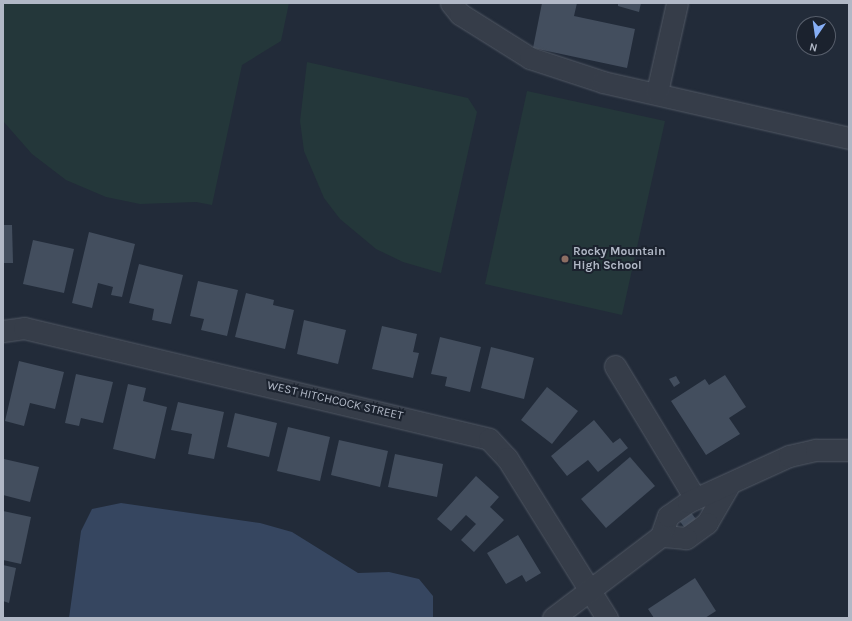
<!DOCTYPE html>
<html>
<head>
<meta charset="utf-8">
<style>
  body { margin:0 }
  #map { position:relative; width:852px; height:621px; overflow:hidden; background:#222b39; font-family:Karla,sans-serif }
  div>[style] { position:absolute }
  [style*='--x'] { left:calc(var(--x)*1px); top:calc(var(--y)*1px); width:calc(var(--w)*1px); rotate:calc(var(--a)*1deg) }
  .green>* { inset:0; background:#24373a }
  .water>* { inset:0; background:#364660 }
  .building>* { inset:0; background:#434e5e }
  .roads { filter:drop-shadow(0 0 1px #515864) drop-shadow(0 0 1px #515864) }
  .minor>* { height:21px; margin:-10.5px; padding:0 10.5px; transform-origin:10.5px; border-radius:10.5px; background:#363d49 }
  .dots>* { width:11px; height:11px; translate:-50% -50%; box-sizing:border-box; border:2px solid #1b222e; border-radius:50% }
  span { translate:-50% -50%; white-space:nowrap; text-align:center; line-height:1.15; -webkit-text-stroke:4px #1b222e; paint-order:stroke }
  .poi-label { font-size:12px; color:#b1b8c6; font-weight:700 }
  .left { translate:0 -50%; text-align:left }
  .street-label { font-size:12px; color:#b1b8c6 }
  .frame { position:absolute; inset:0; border:4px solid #b1b8c6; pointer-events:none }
  .north { position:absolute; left:796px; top:16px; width:40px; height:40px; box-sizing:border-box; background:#1b222e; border:1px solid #575e6b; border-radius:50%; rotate:193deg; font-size:11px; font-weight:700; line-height:16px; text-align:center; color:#b1b8c6 }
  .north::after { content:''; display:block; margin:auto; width:14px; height:18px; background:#86aef5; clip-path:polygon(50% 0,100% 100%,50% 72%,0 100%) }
</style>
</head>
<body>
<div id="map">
  <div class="green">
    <div style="clip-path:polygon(3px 3px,289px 3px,281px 41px,242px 65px,212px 205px,196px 202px,140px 204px,106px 197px,66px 180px,32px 154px,3px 121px)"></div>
    <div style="clip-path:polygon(307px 62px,468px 98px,477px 112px,441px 273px,403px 262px,376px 249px,340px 219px,324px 198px,304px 151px,300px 121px)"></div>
    <div style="clip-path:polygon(527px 91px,665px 121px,622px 315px,485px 284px)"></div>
  </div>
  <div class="water">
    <div style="clip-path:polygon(121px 503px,260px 523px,292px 532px,358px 573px,389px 572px,419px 579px,433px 596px,433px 618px,69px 618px,81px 531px,92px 509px)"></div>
  </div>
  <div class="building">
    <div style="clip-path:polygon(542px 3px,577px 3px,574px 16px,635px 29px,627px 68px,533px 48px)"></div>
    <div style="clip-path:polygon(618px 3px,641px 3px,639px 12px,618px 6px)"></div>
    <div style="clip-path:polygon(3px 225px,12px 225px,13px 263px,3px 263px)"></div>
    <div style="clip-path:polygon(89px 232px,135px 244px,122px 297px,111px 295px,113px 287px,98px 283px,92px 308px,72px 303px)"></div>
    <div style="clip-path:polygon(33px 240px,74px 249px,64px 293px,23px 284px)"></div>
    <div style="clip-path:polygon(139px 264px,183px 275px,171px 324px,152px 320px,154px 309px,129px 303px)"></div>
    <div style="clip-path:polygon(198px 281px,238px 290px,227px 336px,201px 330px,204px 319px,190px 316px)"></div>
    <div style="clip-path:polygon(246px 293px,274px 300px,273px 305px,294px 310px,285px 349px,235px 337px)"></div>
    <div style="clip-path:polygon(304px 320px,346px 330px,338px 364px,297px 354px)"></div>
    <div style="clip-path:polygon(382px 326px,417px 334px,413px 352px,419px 353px,413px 378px,372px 369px)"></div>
    <div style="clip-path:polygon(440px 337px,481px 347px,470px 392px,445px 386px,447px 377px,431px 374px)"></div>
    <div style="clip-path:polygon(491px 347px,534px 358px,524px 399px,481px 388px)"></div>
    <div style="clip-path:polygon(19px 361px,64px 372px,55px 409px,30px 403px,24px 426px,5px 421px)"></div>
    <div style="clip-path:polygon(76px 374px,113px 382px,103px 423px,81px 418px,79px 426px,65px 423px)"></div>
    <div style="clip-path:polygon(725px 375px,746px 407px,729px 418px,740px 434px,706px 455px,671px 401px,705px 379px,709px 385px)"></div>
    <div style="clip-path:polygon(676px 376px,680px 383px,674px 387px,669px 379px)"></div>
    <div style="clip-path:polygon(128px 384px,146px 388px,143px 401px,167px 407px,155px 459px,113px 449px)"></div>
    <div style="clip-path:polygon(547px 387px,578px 411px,552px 444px,521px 420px)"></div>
    <div style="clip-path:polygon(178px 402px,224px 412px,214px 459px,188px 454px,192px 434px,171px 430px)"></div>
    <div style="clip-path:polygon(235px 413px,277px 423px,269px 457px,227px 447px)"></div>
    <div style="clip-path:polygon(594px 420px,613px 443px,620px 438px,628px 448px,598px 472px,588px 460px,567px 476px,551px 456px)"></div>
    <div style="clip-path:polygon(288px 427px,330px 437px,320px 481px,277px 471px)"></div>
    <div style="clip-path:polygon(339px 440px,388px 451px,380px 487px,331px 475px)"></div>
    <div style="clip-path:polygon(395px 454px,443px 464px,437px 497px,388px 487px)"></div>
    <div style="clip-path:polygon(630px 457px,655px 486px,606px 528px,581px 499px)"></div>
    <div style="clip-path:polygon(4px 459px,39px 467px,30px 502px,3px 495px)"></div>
    <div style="clip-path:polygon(476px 476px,499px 497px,490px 507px,504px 520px,474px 552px,461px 540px,476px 524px,466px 515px,451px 531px,437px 519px)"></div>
    <div style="clip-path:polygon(689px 510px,696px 519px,685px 528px,678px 519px)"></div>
    <div style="clip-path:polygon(3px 511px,31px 517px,21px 564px,3px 560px)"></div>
    <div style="clip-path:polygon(518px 535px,541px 573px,526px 582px,522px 575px,506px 584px,487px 553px)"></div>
    <div style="clip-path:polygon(3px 565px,16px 568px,9px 603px,3px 601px)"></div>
    <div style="clip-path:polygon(695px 578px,716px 611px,705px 618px,654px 618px,648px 609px)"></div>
  </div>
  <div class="roads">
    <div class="minor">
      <div style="--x:451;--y:3;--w:14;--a:51"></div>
      <div style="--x:460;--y:14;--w:83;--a:32.2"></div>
      <div style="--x:530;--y:58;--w:77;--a:18.2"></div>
      <div style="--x:603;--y:82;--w:252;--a:12.8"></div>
      <div style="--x:657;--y:92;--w:91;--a:-77.3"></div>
      <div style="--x:3;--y:331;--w:21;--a:-8"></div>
      <div style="--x:24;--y:328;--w:478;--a:13.4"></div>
      <div style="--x:489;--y:439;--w:26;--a:47"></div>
      <div style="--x:507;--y:458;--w:189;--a:58"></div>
      <div style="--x:615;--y:366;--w:154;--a:58.8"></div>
      <div style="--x:729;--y:485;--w:44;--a:120.1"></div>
      <div style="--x:707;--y:523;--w:26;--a:144"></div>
      <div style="--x:686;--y:538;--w:25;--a:-175"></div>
      <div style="--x:661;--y:536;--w:21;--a:-71"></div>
      <div style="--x:668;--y:516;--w:24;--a:-35"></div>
      <div style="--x:688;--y:502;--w:111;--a:-24.5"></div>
      <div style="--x:789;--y:456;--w:28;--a:-13"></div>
      <div style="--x:816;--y:450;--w:33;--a:0"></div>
      <div style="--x:553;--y:618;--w:136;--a:-37.2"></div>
    </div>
  </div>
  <div class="dots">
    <div style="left:565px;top:259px;background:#8d6e63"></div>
  </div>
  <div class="poi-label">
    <span class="left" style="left:573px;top:259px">Rocky Mountain<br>High School</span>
  </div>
  <div class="street-label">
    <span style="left:335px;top:401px;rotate:13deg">WEST HITCHCOCK STREET</span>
  </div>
  <div class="frame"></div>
  <div class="north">N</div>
</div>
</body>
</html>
